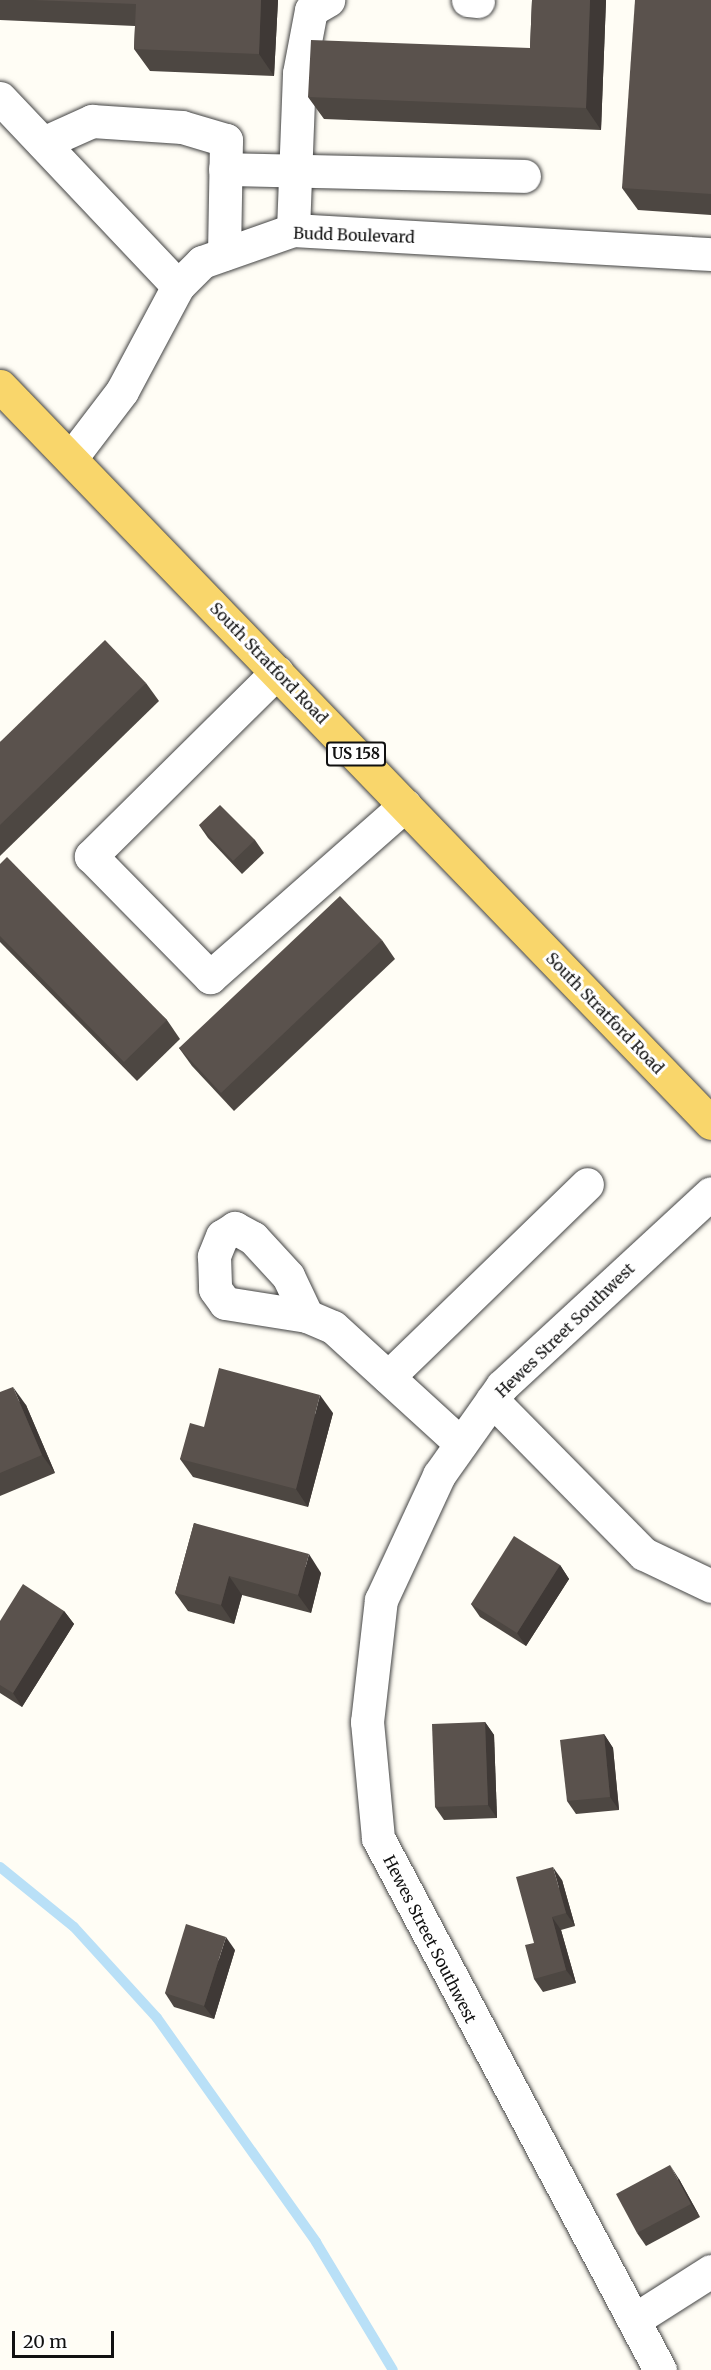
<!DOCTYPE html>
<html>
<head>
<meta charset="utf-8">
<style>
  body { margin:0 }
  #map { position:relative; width:711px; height:2370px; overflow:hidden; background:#fffdf5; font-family:Merriweather,serif }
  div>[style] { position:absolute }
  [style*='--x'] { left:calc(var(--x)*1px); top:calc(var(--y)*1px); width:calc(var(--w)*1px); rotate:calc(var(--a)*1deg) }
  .stream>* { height:10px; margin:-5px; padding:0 5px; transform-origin:5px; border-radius:5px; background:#b9e0f7 }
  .roads { filter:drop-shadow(0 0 2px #444) drop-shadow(0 0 2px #444) }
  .minor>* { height:33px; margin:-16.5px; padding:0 16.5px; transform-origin:16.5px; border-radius:16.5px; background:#fff }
  .major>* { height:33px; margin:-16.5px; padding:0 16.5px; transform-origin:16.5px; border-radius:16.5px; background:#f9d66b }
  .wall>* { inset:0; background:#4d4742 }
  .shaded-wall>* { inset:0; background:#3f3936 }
  .building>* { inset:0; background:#5a524d }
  span { translate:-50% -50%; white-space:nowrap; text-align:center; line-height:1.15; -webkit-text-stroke:6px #fff; paint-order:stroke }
  .shield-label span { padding:2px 4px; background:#fff; border:2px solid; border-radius:4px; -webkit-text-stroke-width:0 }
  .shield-label { font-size:15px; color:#111; font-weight:700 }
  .street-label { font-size:16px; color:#111 }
  .scale { position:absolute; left:12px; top:2331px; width:102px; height:27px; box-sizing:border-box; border:3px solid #111; border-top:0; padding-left:8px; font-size:18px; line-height:21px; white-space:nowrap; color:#111; -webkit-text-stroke:4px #fff; paint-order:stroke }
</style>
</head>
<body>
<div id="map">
  <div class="stream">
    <div style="--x:0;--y:1867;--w:95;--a:39"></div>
    <div style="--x:74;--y:1927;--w:123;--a:47.6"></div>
    <div style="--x:157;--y:2018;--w:275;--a:54.6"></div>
    <div style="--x:316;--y:2242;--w:149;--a:59"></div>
  </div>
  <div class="roads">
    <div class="minor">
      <div style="--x:468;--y:0;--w:10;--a:6"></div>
      <div style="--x:0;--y:98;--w:259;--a:46.6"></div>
      <div style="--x:43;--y:143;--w:54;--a:-24.2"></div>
      <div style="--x:92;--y:121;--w:90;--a:3.8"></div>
      <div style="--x:182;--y:127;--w:46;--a:16.5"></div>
      <div style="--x:226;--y:140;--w:114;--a:91"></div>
      <div style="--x:225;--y:169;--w:299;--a:1.3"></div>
      <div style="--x:293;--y:230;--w:157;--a:-87.8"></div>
      <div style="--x:299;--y:73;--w:64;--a:-79.2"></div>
      <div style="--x:311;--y:10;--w:20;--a:-30"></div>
      <div style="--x:71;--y:458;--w:84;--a:-52.7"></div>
      <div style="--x:122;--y:391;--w:119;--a:-61.9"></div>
      <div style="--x:178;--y:286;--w:34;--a:-45"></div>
      <div style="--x:202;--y:262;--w:96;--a:-19.4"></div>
      <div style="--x:293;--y:230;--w:419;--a:3.3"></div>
      <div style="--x:277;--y:672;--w:262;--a:135.3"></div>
      <div style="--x:91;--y:856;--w:170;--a:45.5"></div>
      <div style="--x:210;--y:977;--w:260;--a:-41.4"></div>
      <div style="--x:307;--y:1316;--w:44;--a:-115.4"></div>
      <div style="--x:288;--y:1276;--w:52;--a:-132.6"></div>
      <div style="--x:253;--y:1238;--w:21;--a:-151"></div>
      <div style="--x:235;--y:1228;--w:15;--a:148"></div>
      <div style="--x:222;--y:1236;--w:22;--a:112"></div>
      <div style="--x:214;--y:1256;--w:33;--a:88"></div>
      <div style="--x:215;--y:1289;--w:17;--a:54"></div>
      <div style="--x:225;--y:1303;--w:83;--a:9"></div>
      <div style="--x:307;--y:1316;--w:28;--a:23"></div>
      <div style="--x:333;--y:1327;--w:173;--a:42.4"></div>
      <div style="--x:388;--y:1377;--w:277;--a:-44.1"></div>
      <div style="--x:492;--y:1400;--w:216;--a:45.4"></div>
      <div style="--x:644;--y:1554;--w:74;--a:25.5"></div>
      <div style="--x:634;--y:2320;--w:91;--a:-32.5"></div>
      <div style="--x:660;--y:2370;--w:602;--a:-117.93"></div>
      <div style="--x:378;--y:1838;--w:117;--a:-95.4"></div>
      <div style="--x:367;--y:1722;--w:123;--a:-83.5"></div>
      <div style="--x:381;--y:1600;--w:138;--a:-65.1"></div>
      <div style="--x:439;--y:1475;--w:109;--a:-54.7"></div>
      <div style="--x:502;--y:1386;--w:284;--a:-42.7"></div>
    </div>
    <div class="major">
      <div style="--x:0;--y:386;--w:1024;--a:46.03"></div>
    </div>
  </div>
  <div class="wall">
    <div style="clip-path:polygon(0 0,278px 0,274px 76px,150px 71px,134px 49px,135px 26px,0 20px)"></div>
    <div style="clip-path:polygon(532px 0,606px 0,601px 130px,324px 119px,308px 97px,530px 48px)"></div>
    <div style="clip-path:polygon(711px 0,711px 215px,638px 210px,622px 188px)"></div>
    <div style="clip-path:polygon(146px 683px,159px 701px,0 856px,0 742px)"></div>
    <div style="clip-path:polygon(199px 825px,255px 840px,264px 853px,242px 874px,208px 838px)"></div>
    <div style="clip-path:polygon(0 864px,167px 1020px,180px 1039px,137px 1081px,0 942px)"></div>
    <div style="clip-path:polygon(382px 940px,395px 959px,234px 1111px,192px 1066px,179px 1048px)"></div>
    <div style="clip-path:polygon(0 1392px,26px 1405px,55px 1473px,0 1496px)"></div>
    <div style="clip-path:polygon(333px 1413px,308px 1507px,193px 1477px,180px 1459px,204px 1427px)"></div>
    <div style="clip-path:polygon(194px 1523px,321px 1573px,311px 1613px,242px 1595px,234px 1624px,188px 1611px,175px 1593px)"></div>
    <div style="clip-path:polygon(560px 1565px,569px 1579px,526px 1646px,480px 1617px,471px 1604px)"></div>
    <div style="clip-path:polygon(64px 1611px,74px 1624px,22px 1707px,0 1693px,0 1621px)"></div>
    <div style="clip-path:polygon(485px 1722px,494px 1735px,497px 1818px,444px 1820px,435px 1807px)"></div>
    <div style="clip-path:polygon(604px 1734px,613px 1748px,619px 1810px,576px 1814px,567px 1801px)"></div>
    <div style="clip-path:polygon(562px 1880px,575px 1926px,561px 1930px,576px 1983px,543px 1992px,534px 1979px,534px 1943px)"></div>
    <div style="clip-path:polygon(235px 1950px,214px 2019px,174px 2007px,165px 1993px)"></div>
    <div style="clip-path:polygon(679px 2179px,700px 2217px,646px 2246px,637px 2233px)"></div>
  </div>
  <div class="shaded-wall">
    <div style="clip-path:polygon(261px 0,278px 0,274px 76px,259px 54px)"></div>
    <div style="clip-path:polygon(590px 0,606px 0,601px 130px,586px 108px)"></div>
    <div style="clip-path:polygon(13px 1387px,26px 1405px,55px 1473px,42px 1455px)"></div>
    <div style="clip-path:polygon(320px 1395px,333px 1413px,308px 1507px,296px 1489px)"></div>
    <div style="clip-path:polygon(309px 1554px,321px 1573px,311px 1613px,298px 1595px)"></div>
    <div style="clip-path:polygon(560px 1565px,569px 1579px,526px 1646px,517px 1633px)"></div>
    <div style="clip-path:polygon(229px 1576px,242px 1595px,234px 1624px,221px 1605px)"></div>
    <div style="clip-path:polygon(64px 1611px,74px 1624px,22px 1707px,13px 1693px)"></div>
    <div style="clip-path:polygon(485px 1722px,494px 1735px,497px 1818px,488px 1805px)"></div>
    <div style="clip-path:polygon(604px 1734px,613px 1748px,619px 1810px,610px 1797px)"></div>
    <div style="clip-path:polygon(553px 1867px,562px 1880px,575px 1926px,566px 1913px)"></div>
    <div style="clip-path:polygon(552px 1917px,561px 1930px,576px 1983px,566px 1970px)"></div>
    <div style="clip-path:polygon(226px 1937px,235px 1950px,214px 2019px,204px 2006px)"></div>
    <div style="clip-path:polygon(670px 2165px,679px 2179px,700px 2217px,691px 2204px)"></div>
  </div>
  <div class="building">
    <div style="clip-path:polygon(33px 0,261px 0,259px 54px,134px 49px,136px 4px)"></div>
    <div style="clip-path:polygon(532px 0,590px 0,586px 108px,308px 97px,311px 40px,530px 48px)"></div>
    <div style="clip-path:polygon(635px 0,711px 0,711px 194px,622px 188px)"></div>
    <div style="clip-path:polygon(105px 640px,146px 683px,0 825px,0 742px)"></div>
    <div style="clip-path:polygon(220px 805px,255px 840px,233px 861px,199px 825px)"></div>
    <div style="clip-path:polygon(7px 857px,167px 1020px,124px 1062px,0 936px,0 864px)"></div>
    <div style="clip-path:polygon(340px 896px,382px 940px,221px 1093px,179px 1048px)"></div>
    <div style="clip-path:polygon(219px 1368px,320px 1395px,296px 1489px,180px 1459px,190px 1423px,204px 1427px)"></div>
    <div style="clip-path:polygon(13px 1387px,42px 1455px,0 1473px,0 1392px)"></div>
    <div style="clip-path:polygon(194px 1523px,309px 1554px,298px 1595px,229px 1576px,221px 1605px,175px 1593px)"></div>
    <div style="clip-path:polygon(514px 1536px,560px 1565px,517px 1633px,471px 1604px)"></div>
    <div style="clip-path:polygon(23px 1584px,64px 1611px,13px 1693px,0 1685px,0 1621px)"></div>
    <div style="clip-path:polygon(485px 1722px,488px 1805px,435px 1807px,432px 1724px)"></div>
    <div style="clip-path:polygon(604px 1734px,610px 1797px,567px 1801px,560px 1740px)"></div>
    <div style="clip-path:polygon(553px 1867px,566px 1913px,552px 1917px,566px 1970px,534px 1979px,525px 1945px,534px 1943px,516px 1877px)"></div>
    <div style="clip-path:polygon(186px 1924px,226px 1937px,204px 2006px,165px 1993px)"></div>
    <div style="clip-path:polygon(670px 2165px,691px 2204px,637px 2233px,616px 2194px)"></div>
  </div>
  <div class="shield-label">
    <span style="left:356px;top:754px">US 158</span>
  </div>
  <div class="street-label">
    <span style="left:354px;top:235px;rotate:2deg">Budd Boulevard</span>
    <span style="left:269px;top:663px;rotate:46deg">South Stratford Road</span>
    <span style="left:605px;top:1013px;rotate:46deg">South Stratford Road</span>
    <span style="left:565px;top:1330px;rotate:-44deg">Hewes Street Southwest</span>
    <span style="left:430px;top:1939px;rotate:63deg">Hewes Street Southwest</span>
  </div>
  <div class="scale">20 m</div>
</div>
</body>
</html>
